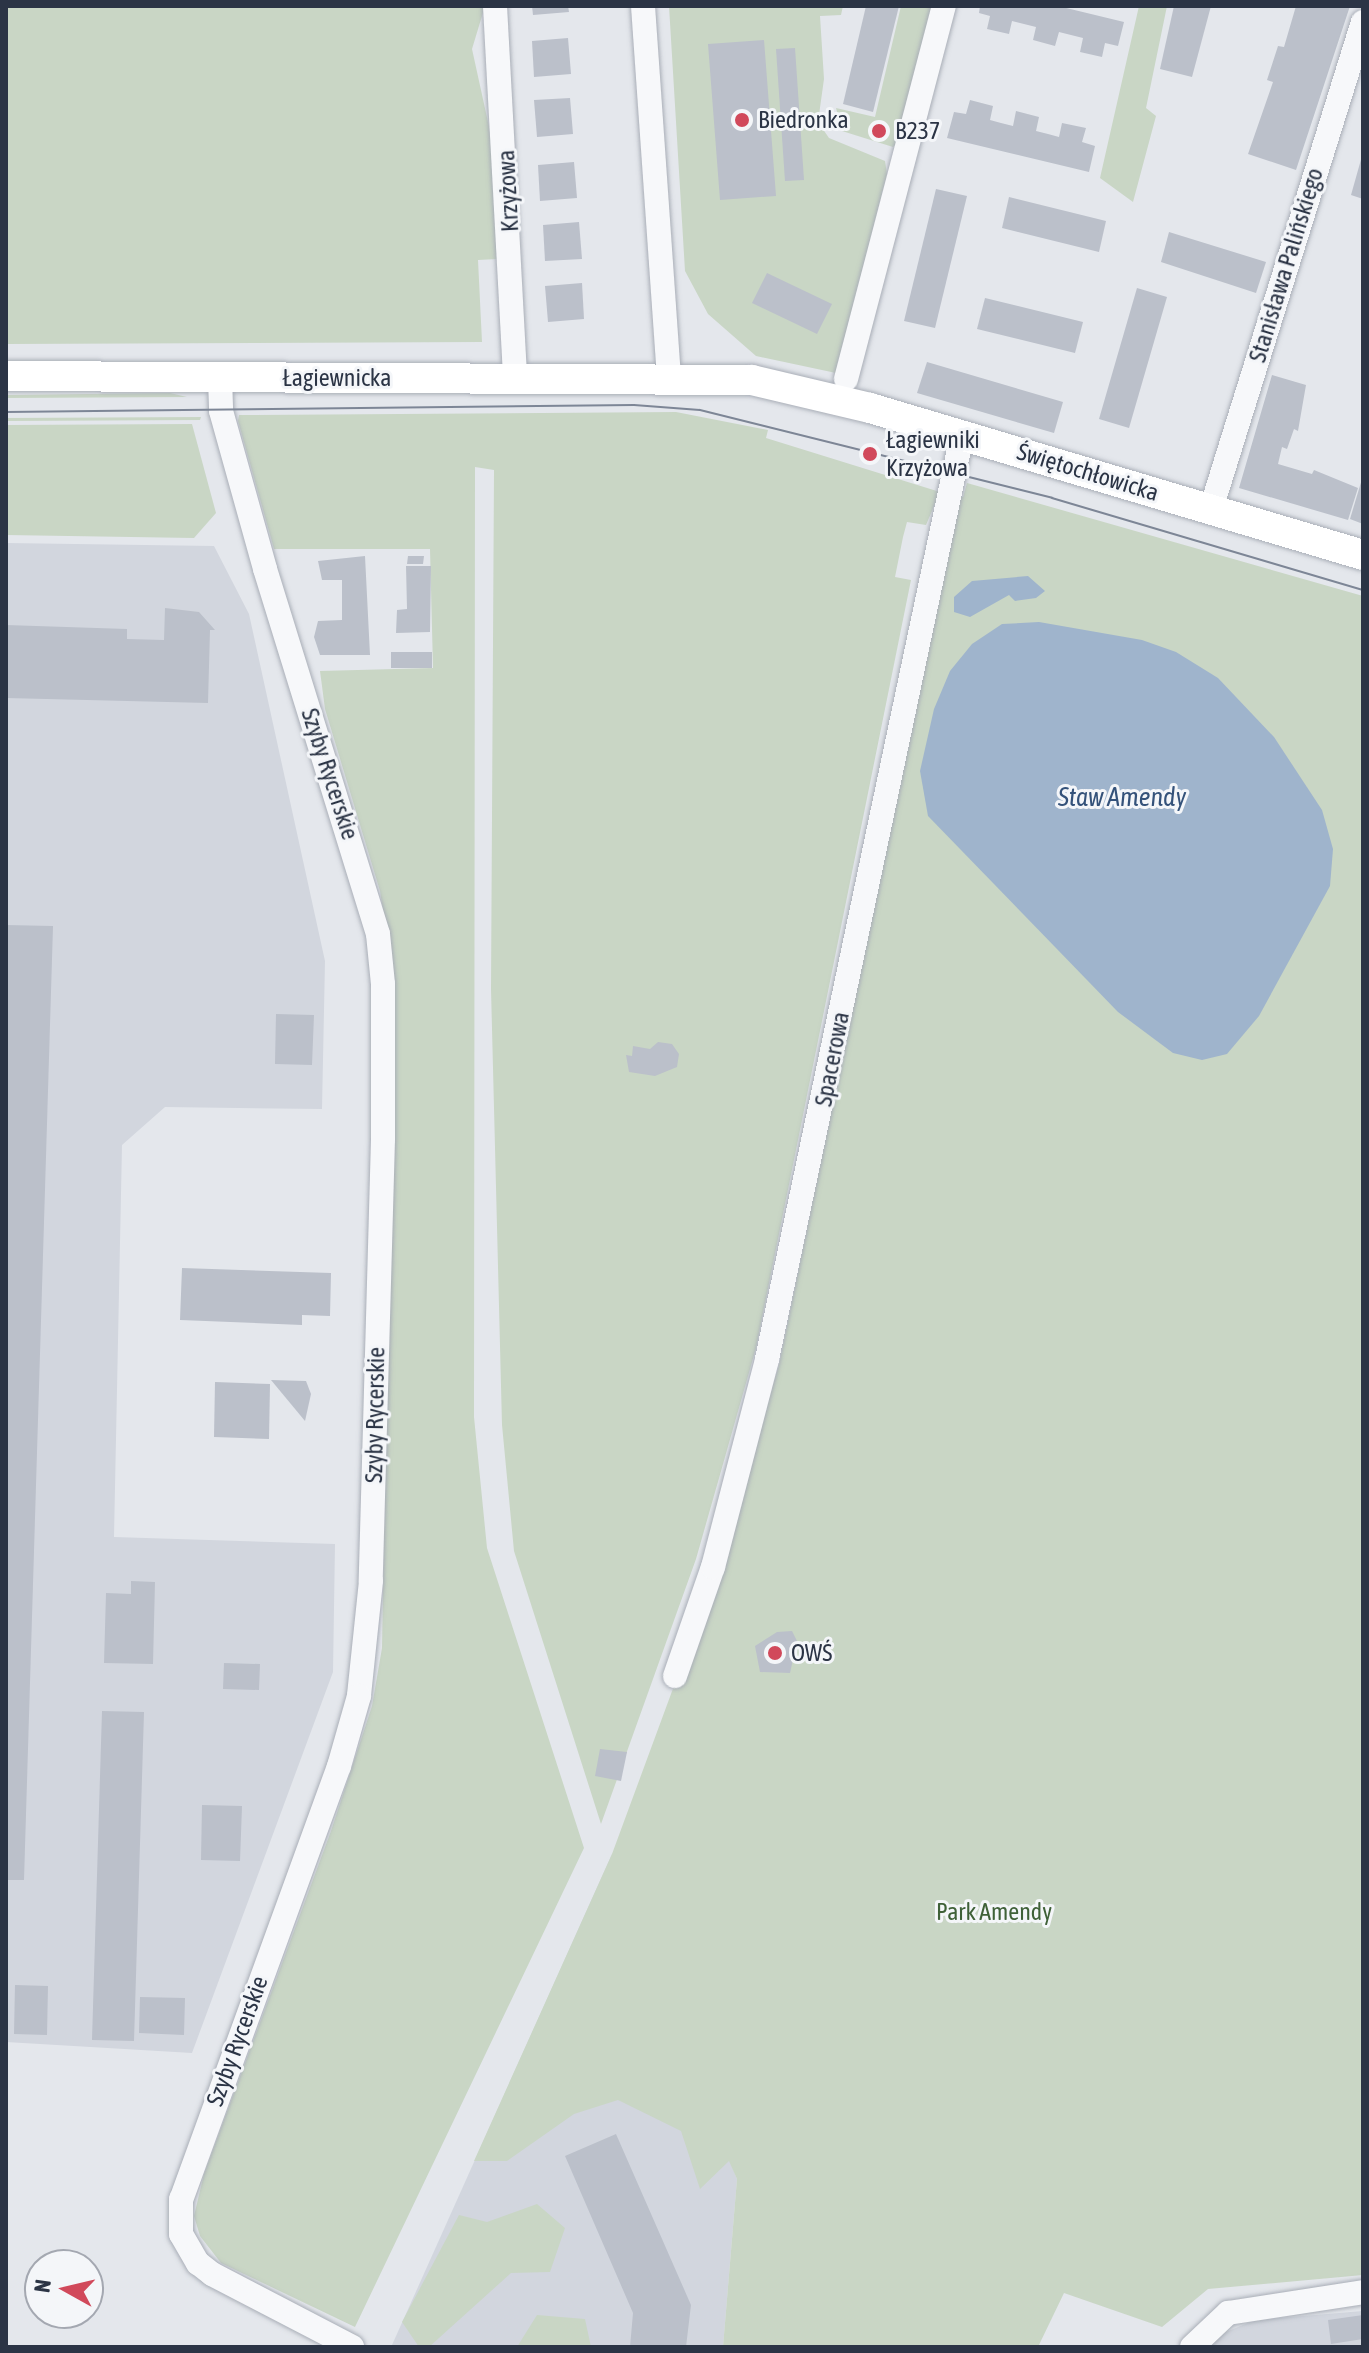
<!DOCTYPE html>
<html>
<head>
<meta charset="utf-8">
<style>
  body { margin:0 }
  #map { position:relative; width:1369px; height:2353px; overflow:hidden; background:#e4e7ec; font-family:"Asap Condensed",sans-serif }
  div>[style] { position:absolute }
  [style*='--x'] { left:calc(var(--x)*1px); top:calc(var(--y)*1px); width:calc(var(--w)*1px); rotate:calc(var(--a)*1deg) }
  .built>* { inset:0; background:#d2d6de }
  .green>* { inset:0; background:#c9d6c5 }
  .water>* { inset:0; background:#9fb4cc }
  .building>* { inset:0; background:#bbc0ca }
  .roads { filter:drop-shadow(0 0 2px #a9aeb7) drop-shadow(0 0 2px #a9aeb7) }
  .minor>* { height:24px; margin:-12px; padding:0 12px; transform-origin:12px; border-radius:12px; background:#f7f8fa }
  .major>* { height:30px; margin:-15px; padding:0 15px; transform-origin:15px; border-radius:15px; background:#fff }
  .tram>* { height:2px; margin:-1px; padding:0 1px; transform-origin:1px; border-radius:1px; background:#7d8696 }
  .dots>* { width:22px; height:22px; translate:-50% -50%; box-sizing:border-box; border:4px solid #f4f6f9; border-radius:50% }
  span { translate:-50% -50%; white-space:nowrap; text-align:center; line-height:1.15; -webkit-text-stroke:6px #f4f6f9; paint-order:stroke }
  .poi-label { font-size:24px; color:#2b3445 }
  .left { translate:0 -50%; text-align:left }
  .street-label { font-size:24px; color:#2b3445 }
  .park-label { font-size:24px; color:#3f6138 }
  .water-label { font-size:26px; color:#34527a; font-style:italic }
  .frame { position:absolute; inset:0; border:8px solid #2b3445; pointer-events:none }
  .north { position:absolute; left:24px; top:2249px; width:80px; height:80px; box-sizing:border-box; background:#f4f6f9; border:2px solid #a4a8b1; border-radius:50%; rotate:278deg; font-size:22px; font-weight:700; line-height:32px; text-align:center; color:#2b3445 }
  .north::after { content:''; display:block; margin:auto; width:28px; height:36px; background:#d1495b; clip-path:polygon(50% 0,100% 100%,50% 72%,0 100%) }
</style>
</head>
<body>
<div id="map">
  <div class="built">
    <div style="clip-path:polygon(6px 543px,214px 546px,249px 614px,325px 961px,322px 1109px,165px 1107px,122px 1145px,114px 1537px,335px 1544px,333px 1672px,192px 2053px,6px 2042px)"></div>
    <div style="clip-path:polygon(612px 1854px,737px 2179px,723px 2347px,396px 2347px,392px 2345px)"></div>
    <div style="clip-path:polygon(1363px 2311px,1363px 2347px,1209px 2347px,1214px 2337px,1255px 2320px)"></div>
  </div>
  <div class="green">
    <div style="clip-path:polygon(6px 6px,485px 6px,472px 49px,493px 145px,497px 259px,478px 260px,482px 342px,6px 344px)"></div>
    <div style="clip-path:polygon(669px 6px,843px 6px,841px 15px,820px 16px,824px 79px,818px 122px,829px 138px,885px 161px,887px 174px,836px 373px,756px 356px,708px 314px,685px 271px)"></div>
    <div style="clip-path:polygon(901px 6px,935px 6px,899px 142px,893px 147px,842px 131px,836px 108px,875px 117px)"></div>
    <div style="clip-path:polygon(1139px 6px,1167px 6px,1146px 108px,1156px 116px,1133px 202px,1100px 178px)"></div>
    <div style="clip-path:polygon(170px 393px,187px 397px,6px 398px,6px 395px)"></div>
    <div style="clip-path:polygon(676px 412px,768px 430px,766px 438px,940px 492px,926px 525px,907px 522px,903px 537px,895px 577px,911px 580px,756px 1348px,696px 1559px,601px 1824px,514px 1551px,502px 1425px,491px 989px,494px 470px,475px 467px,474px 1417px,487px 1548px,584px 1848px,355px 2327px,221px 2263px,200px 2236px,194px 2216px,204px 2174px,331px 1831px,372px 1706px,382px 1648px,394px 981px,380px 891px,325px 709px,320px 671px,433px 668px,430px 549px,274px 549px,238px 421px,239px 415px)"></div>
    <div style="clip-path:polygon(201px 417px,200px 420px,6px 421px,6px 418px)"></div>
    <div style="clip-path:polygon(192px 424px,216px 513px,194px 538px,6px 535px,6px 425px)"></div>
    <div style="clip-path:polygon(967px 483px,1363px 596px,1363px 2275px,1208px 2289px,1162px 2327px,1064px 2293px,1038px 2347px,723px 2347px,737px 2179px,729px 2161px,700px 2189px,681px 2131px,618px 2100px,574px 2114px,507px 2161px,474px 2161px,612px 1854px,716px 1572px,779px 1365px,958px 497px,963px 497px)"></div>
    <div style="clip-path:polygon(537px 2204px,565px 2228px,550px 2272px,511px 2273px,429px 2347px,419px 2347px,402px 2322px,459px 2215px,487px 2222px)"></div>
    <div style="clip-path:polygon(537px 2315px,585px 2319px,591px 2347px,517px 2347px)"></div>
  </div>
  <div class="water">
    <div style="clip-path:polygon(1028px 576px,1045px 591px,1036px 598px,1015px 601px,1009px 595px,970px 617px,954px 612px,954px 597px,972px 581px)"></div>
    <div style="clip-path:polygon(1039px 622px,1142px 640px,1176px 652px,1218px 678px,1274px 737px,1322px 810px,1333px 849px,1330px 886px,1259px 1016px,1227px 1054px,1202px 1060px,1173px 1053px,1118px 1012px,928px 816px,920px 771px,934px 709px,950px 671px,972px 644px,1002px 624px)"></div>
  </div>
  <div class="building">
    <div style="clip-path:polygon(532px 6px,568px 6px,569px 12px,533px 15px)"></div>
    <div style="clip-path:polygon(866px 6px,899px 6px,873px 112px,843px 104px)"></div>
    <div style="clip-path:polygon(980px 6px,1058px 6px,1124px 22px,1118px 46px,1105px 43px,1102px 57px,1080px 52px,1083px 38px,1059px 32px,1055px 46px,1033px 40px,1036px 27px,1012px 21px,1009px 34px,987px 29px,990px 16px,979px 13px)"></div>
    <div style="clip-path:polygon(1174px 6px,1211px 6px,1192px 77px,1160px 69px)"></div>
    <div style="clip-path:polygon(1296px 6px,1350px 6px,1296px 170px,1248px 154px,1273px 82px,1267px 80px,1278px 46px,1284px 47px)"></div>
    <div style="clip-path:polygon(568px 38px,571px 74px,534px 77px,532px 41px)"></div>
    <div style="clip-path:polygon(764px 40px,776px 196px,720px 200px,708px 44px)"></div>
    <div style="clip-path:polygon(795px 48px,804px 180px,785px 181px,776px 49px)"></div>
    <div style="clip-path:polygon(570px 98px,573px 134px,537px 137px,534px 100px)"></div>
    <div style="clip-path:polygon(970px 100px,993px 106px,990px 120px,1001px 123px,1013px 126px,1016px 111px,1039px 117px,1036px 131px,1048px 134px,1059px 137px,1062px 123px,1086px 128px,1082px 142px,1095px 146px,1089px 172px,947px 138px,954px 112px,966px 114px)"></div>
    <div style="clip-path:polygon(876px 122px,886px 125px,881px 140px,872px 137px)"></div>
    <div style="clip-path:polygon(1362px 156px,1363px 156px,1363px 199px,1351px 195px)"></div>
    <div style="clip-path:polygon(574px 162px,577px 198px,540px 201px,538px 165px)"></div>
    <div style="clip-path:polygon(936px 189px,967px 196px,935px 328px,904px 321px)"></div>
    <div style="clip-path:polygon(1009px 197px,1106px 221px,1099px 252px,1002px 228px)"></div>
    <div style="clip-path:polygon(579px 222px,582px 259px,545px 261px,543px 225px)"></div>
    <div style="clip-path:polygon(1169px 232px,1266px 262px,1256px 293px,1161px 262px)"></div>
    <div style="clip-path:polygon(767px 273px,832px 304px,817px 334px,752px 303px)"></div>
    <div style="clip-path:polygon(582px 283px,584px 319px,548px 322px,545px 286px)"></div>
    <div style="clip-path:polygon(1137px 288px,1167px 297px,1129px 428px,1099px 419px)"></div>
    <div style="clip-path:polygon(985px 298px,1083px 322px,1075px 353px,977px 329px)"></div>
    <div style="clip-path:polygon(927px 362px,1063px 402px,1054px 433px,917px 393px)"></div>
    <div style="clip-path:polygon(1272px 375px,1306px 385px,1298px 431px,1294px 429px,1287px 449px,1282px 447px,1278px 464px,1312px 474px,1314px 470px,1358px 488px,1348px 520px,1239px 488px)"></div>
    <div style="clip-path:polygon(1362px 479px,1363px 480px,1363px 524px,1350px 519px)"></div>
    <div style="clip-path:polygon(365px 556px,370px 655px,320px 655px,314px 637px,318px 621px,342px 620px,342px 580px,322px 580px,318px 561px)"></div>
    <div style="clip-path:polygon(408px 556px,424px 556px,423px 564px,407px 564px)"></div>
    <div style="clip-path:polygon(406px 566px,431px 566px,430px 632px,396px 633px,397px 610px,407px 609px)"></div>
    <div style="clip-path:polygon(165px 608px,199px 612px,215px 630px,210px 630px,208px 703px,6px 698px,6px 625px,127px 629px,127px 639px,164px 640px)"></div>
    <div style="clip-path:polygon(391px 652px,432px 652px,432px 668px,391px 668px)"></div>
    <div style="clip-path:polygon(6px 925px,53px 926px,24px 1880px,6px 1880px)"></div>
    <div style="clip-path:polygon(276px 1014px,314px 1015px,312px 1065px,275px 1064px)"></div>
    <div style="clip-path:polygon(658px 1042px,672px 1044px,679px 1054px,677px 1067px,655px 1076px,629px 1072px,626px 1055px,632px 1056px,633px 1046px,650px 1049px)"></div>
    <div style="clip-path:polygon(182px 1268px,331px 1273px,330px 1316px,302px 1315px,302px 1325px,180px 1320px)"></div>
    <div style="clip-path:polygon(271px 1380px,306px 1381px,311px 1394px,305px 1421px)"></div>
    <div style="clip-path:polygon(215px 1382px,270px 1384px,269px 1439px,214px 1437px)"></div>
    <div style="clip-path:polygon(131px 1581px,155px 1582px,153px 1664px,104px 1663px,106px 1593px,131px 1594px)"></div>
    <div style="clip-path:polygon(792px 1631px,797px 1641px,790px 1673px,760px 1672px,755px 1646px,777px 1632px)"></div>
    <div style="clip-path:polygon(224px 1663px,260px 1664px,259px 1690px,223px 1689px)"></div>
    <div style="clip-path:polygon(102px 1711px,144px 1712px,134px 2041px,92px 2040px)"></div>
    <div style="clip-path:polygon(600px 1749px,627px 1752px,621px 1781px,595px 1776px)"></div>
    <div style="clip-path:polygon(202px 1805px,242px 1806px,240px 1861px,201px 1860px)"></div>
    <div style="clip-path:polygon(15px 1985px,48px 1986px,47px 2035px,14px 2034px)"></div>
    <div style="clip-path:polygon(140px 1997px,185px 1998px,184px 2035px,139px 2033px)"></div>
    <div style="clip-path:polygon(616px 2134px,691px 2305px,686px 2347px,630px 2347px,633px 2313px,565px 2156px)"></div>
    <div style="clip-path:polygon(1363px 2315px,1363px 2339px,1331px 2344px,1328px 2320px)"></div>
  </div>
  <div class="roads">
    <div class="minor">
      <div style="--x:495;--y:6;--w:372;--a:86.9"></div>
      <div style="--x:643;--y:6;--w:371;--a:86"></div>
      <div style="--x:220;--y:378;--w:33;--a:88"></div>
      <div style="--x:221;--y:411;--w:164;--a:74.4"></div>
      <div style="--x:265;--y:569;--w:382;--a:72.8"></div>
      <div style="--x:378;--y:934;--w:50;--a:84.3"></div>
      <div style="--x:383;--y:984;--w:155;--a:90"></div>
      <div style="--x:383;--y:1139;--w:442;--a:91.6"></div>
      <div style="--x:371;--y:1581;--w:116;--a:96"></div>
      <div style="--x:359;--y:1696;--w:73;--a:105.9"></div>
      <div style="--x:339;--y:1766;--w:461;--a:110"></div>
      <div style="--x:181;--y:2199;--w:35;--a:90"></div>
      <div style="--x:181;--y:2234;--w:34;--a:60"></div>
      <div style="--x:198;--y:2263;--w:18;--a:38"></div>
      <div style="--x:212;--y:2274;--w:158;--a:27.5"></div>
      <div style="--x:846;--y:379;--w:386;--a:-75.3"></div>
      <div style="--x:1211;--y:509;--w:510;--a:-72.67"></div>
      <div style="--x:675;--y:1676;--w:115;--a:-70.8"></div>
      <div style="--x:713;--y:1567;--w:215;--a:-75.4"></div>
      <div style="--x:767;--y:1359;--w:944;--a:-78.08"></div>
      <div style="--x:1192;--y:2347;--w:50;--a:-43.4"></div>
      <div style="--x:1228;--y:2313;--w:137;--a:-8.8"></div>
    </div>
    <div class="major">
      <div style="--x:6;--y:376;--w:746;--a:0.31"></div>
      <div style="--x:752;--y:380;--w:121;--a:13.3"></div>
      <div style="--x:870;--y:408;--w:514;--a:16.6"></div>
    </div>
  </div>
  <div class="tram">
    <div style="--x:6;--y:412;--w:628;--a:-0.64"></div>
    <div style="--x:634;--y:405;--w:66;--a:4.3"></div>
    <div style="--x:700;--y:410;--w:363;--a:14"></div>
    <div style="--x:1052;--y:498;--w:324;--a:16.5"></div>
  </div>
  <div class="dots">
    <div style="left:742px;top:120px;background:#d1495b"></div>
    <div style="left:879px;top:131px;background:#d1495b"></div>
    <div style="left:870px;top:454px;background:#d1495b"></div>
    <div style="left:775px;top:1653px;background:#d1495b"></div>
  </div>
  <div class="poi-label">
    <span class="left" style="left:758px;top:120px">Biedronka</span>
    <span class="left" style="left:895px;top:131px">B237</span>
    <span class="left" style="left:886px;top:454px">Łagiewniki<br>Krzyżowa</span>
    <span class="left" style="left:791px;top:1653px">OWŚ</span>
  </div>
  <div class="street-label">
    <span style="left:508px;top:191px;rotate:-93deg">Krzyżowa</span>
    <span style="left:1286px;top:265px;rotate:-73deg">Stanisława Palińskiego</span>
    <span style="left:337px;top:378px">Łagiewnicka</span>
    <span style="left:1088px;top:472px;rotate:17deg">Świętochłowicka</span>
    <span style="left:330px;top:774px;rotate:72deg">Szyby Rycerskie</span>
    <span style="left:832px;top:1059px;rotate:-79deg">Spacerowa</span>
    <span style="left:375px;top:1415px;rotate:-89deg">Szyby Rycerskie</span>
    <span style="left:237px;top:2041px;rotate:-70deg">Szyby Rycerskie</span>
  </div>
  <div class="park-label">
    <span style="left:994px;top:1912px">Park Amendy</span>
  </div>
  <div class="water-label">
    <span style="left:1122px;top:798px">Staw Amendy</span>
  </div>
  <div class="frame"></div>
  <div class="north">N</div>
</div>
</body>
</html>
